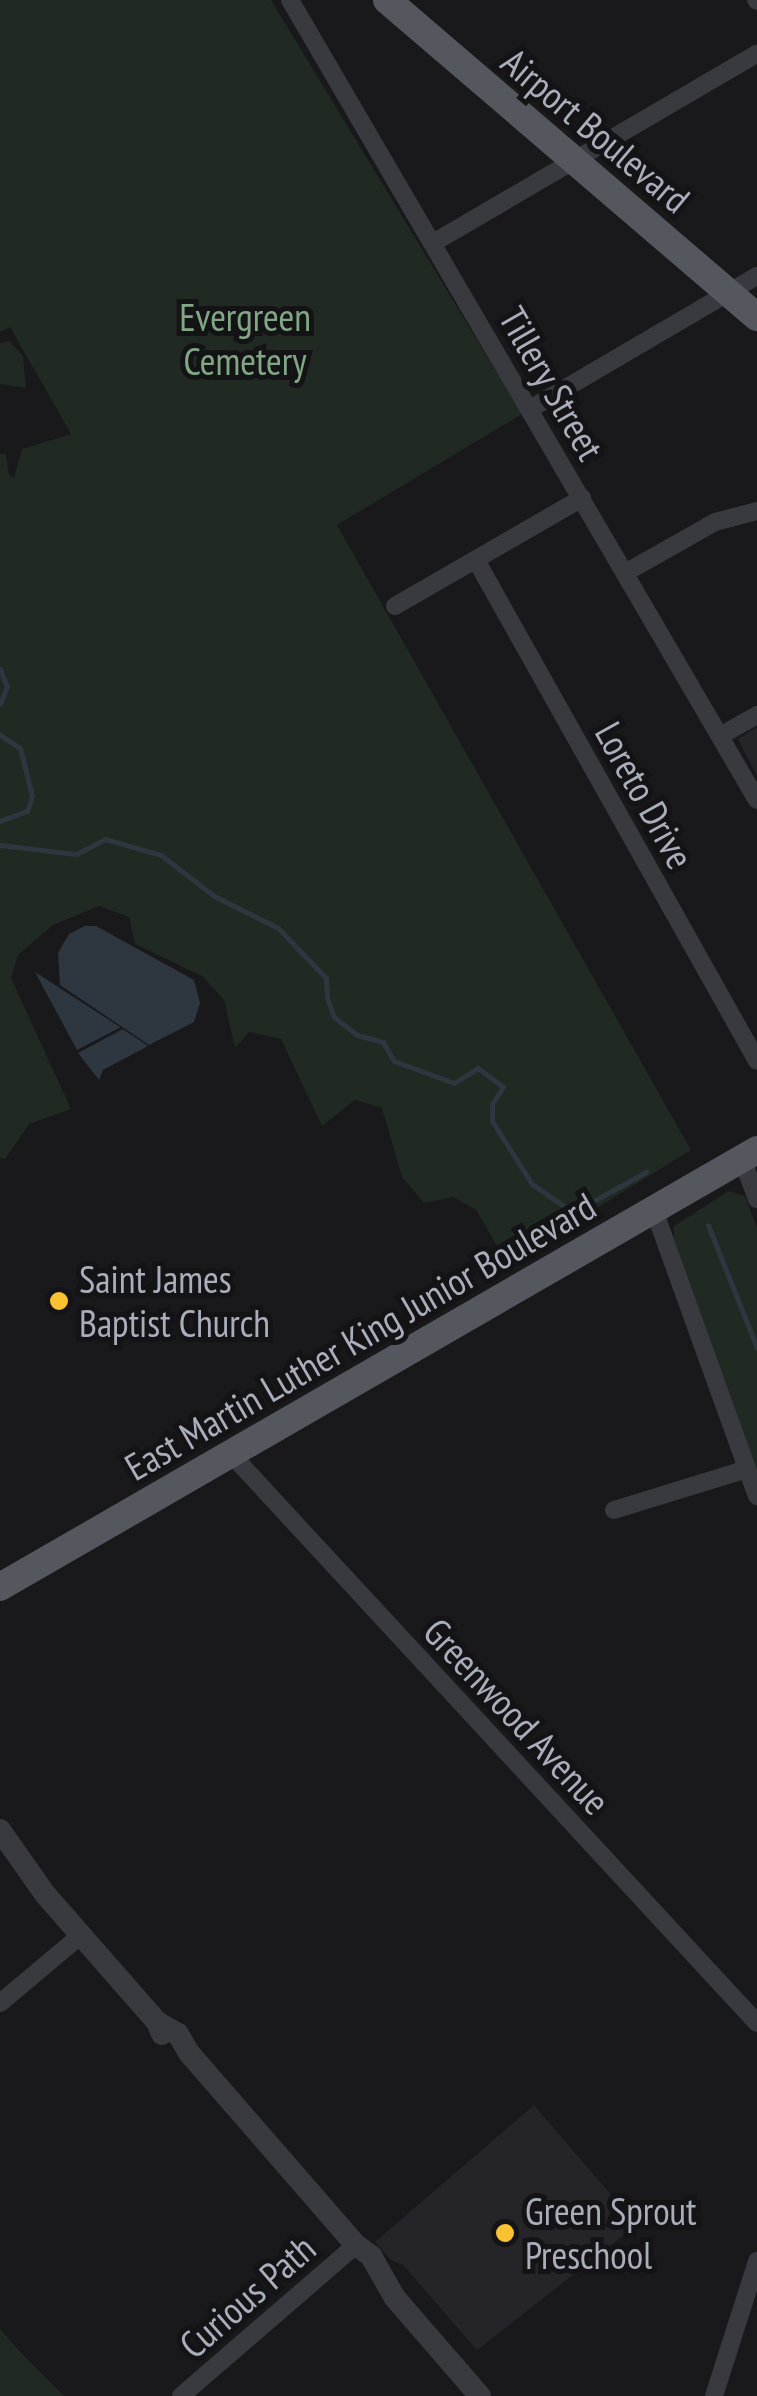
<!DOCTYPE html>
<html>
<head>
<meta charset="utf-8">
<style>
  body { margin:0 }
  #map { position:relative; width:757px; height:2396px; overflow:hidden; background:#19181b; font-family:"PT Sans Narrow",sans-serif }
  div>[style] { position:absolute }
  [style*='--x'] { left:calc(var(--x)*1px); top:calc(var(--y)*1px); width:calc(var(--w)*1px); rotate:calc(var(--a)*1deg) }
  .built>* { inset:0; background:#252428 }
  .green>* { inset:0; background:#202922 }
  .water>* { inset:0; background:#2e3740 }
  .stream>* { height:5px; margin:-2.5px; padding:0 2.5px; transform-origin:2.5px; border-radius:2.5px; background:#2e3740 }
  .minor>* { height:18px; margin:-9px; padding:0 9px; transform-origin:9px; border-radius:9px; background:#393a40 }
  .tertiary>* { height:22px; margin:-11px; padding:0 11px; transform-origin:11px; border-radius:11px; background:#393a40 }
  .primary>* { height:28px; margin:-14px; padding:0 14px; transform-origin:14px; border-radius:14px; background:#55575f }
  .dots>* { width:28px; height:28px; translate:-50% -50%; box-sizing:border-box; border:5px solid #141316; border-radius:50% }
  span { translate:-50% -50%; white-space:nowrap; text-align:center; line-height:1.15; -webkit-text-stroke:10px #141316; paint-order:stroke }
  .street-label { font-size:38px; color:#aaaebb }
  .park-label { font-size:38px; color:#81a785 }
  .poi-label { font-size:38px; color:#aaaebb }
  .left { translate:0 -50%; text-align:left }
</style>
</head>
<body>
<div id="map">
  <div class="built">
    <div style="clip-path:polygon(757px 727px,757px 776px,738px 739px)"></div>
    <div style="clip-path:polygon(534px 2105px,637px 2225px,477px 2350px,403px 2265px,391px 2260px,375px 2242px)"></div>
  </div>
  <div class="green">
    <div style="clip-path:polygon(0 0,271px 0,522px 414px,337px 525px,691px 1150px,507px 1263px,476px 1210px,453px 1197px,424px 1203px,402px 1177px,382px 1108px,355px 1100px,322px 1126px,281px 1039px,249px 1032px,235px 1048px,224px 1000px,202px 976px,135px 944px,129px 917px,99px 906px,53px 925px,18px 955px,11px 978px,71px 1109px,29px 1124px,5px 1159px,0 1158px,0 454px,6px 454px,9px 475px,14px 478px,22px 449px,71px 434px,10px 327px,0 332px)"></div>
    <div style="clip-path:polygon(9px 341px,23px 356px,26px 388px,0 384px,0 343px)"></div>
    <div style="clip-path:polygon(729px 1191px,745px 1196px,757px 1228px,757px 1470px,674px 1239px,674px 1226px)"></div>
    <div style="clip-path:polygon(0 2329px,24px 2356px,64px 2396px,0 2396px)"></div>
  </div>
  <div class="water">
    <div style="clip-path:polygon(85px 926px,96px 926px,194px 980px,200px 1003px,194px 1022px,149px 1045px,60px 985px,58px 953px,69px 934px)"></div>
    <div style="clip-path:polygon(35px 972px,120px 1027px,121px 1027px,77px 1050px)"></div>
    <div style="clip-path:polygon(123px 1029px,148px 1046px,103px 1070px,99px 1080px,78px 1053px)"></div>
  </div>
  <div class="stream">
    <div style="--x:0;--y:669;--w:18;--a:68"></div>
    <div style="--x:7;--y:686;--w:19;--a:111"></div>
    <div style="--x:0;--y:735;--w:24;--a:33"></div>
    <div style="--x:20;--y:748;--w:49;--a:76"></div>
    <div style="--x:32;--y:796;--w:16;--a:108"></div>
    <div style="--x:27;--y:811;--w:29;--a:160"></div>
    <div style="--x:0;--y:845;--w:77;--a:6.8"></div>
    <div style="--x:76;--y:854;--w:33;--a:-27"></div>
    <div style="--x:105;--y:839;--w:58;--a:15.9"></div>
    <div style="--x:161;--y:855;--w:67;--a:37.7"></div>
    <div style="--x:214;--y:896;--w:72;--a:26.6"></div>
    <div style="--x:278;--y:928;--w:69;--a:46.2"></div>
    <div style="--x:326;--y:978;--w:20;--a:87"></div>
    <div style="--x:327;--y:998;--w:20;--a:70"></div>
    <div style="--x:334;--y:1017;--w:29;--a:38"></div>
    <div style="--x:357;--y:1035;--w:27;--a:15"></div>
    <div style="--x:383;--y:1042;--w:22;--a:60"></div>
    <div style="--x:394;--y:1061;--w:64;--a:20.1"></div>
    <div style="--x:454;--y:1083;--w:28;--a:-32"></div>
    <div style="--x:478;--y:1068;--w:31;--a:37"></div>
    <div style="--x:503;--y:1087;--w:20;--a:123"></div>
    <div style="--x:492;--y:1104;--w:17;--a:90"></div>
    <div style="--x:492;--y:1121;--w:75;--a:57.6"></div>
    <div style="--x:532;--y:1184;--w:44;--a:34.8"></div>
    <div style="--x:568;--y:1209;--w:11;--a:0"></div>
    <div style="--x:579;--y:1209;--w:77;--a:-28.9"></div>
    <div style="--x:708;--y:1225;--w:132;--a:68.3"></div>
  </div>
  <div class="minor">
    <div style="--x:290;--y:0;--w:926;--a:59.73"></div>
    <div style="--x:756;--y:0;--w:1;--a:45"></div>
    <div style="--x:433;--y:243;--w:375;--a:-30.3"></div>
    <div style="--x:530;--y:409;--w:263;--a:-30.4"></div>
    <div style="--x:476;--y:560;--w:574;--a:60.71"></div>
    <div style="--x:625;--y:573;--w:103;--a:-29.5"></div>
    <div style="--x:715;--y:522;--w:43;--a:-14.7"></div>
    <div style="--x:395;--y:606;--w:216;--a:-30"></div>
    <div style="--x:720;--y:736;--w:43;--a:-29.6"></div>
    <div style="--x:742;--y:1159;--w:43;--a:69.4"></div>
    <div style="--x:654;--y:1210;--w:304;--a:70.2"></div>
    <div style="--x:231;--y:1454;--w:775;--a:47.25"></div>
    <div style="--x:614;--y:1510;--w:139;--a:-17.1"></div>
    <div style="--x:0;--y:2003;--w:106;--a:-40"></div>
    <div style="--x:181;--y:2396;--w:231;--a:-40.8"></div>
    <div style="--x:714;--y:2396;--w:142;--a:-72.3"></div>
  </div>
  <div class="tertiary">
    <div style="--x:0;--y:1830;--w:78;--a:54.9"></div>
    <div style="--x:45;--y:1894;--w:170;--a:48.8"></div>
    <div style="--x:157;--y:2022;--w:13;--a:67"></div>
    <div style="--x:157;--y:2022;--w:24;--a:30"></div>
    <div style="--x:178;--y:2034;--w:22;--a:60"></div>
    <div style="--x:189;--y:2053;--w:254;--a:49"></div>
    <div style="--x:356;--y:2245;--w:19;--a:36"></div>
    <div style="--x:371;--y:2256;--w:48;--a:60.3"></div>
    <div style="--x:395;--y:2298;--w:130;--a:49.1"></div>
  </div>
  <div class="primary">
    <div style="--x:387;--y:0;--w:487;--a:40.6"></div>
    <div style="--x:0;--y:1587;--w:874;--a:-30"></div>
  </div>
  <div class="dots">
    <div style="left:59px;top:1301px;background:#fac231"></div>
    <div style="left:505px;top:2233px;background:#fac231"></div>
  </div>
  <div class="street-label">
    <span style="left:596px;top:130px;rotate:40deg">Airport Boulevard</span>
    <span style="left:552px;top:383px;rotate:60deg">Tillery Street</span>
    <span style="left:645px;top:795px;rotate:61deg">Loreto Drive</span>
    <span style="left:360px;top:1336px;rotate:-30deg">East Martin Luther King Junior Boulevard</span>
    <span style="left:517px;top:1716px;rotate:47deg">Greenwood Avenue</span>
    <span style="left:247px;top:2296px;rotate:-41deg">Curious Path</span>
  </div>
  <div class="park-label">
    <span style="left:245px;top:339px">Evergreen<br>Cemetery</span>
  </div>
  <div class="poi-label">
    <span class="left" style="left:79px;top:1301px">Saint James<br>Baptist Church</span>
    <span class="left" style="left:525px;top:2233px">Green Sprout<br>Preschool</span>
  </div>
</div>
</body>
</html>
